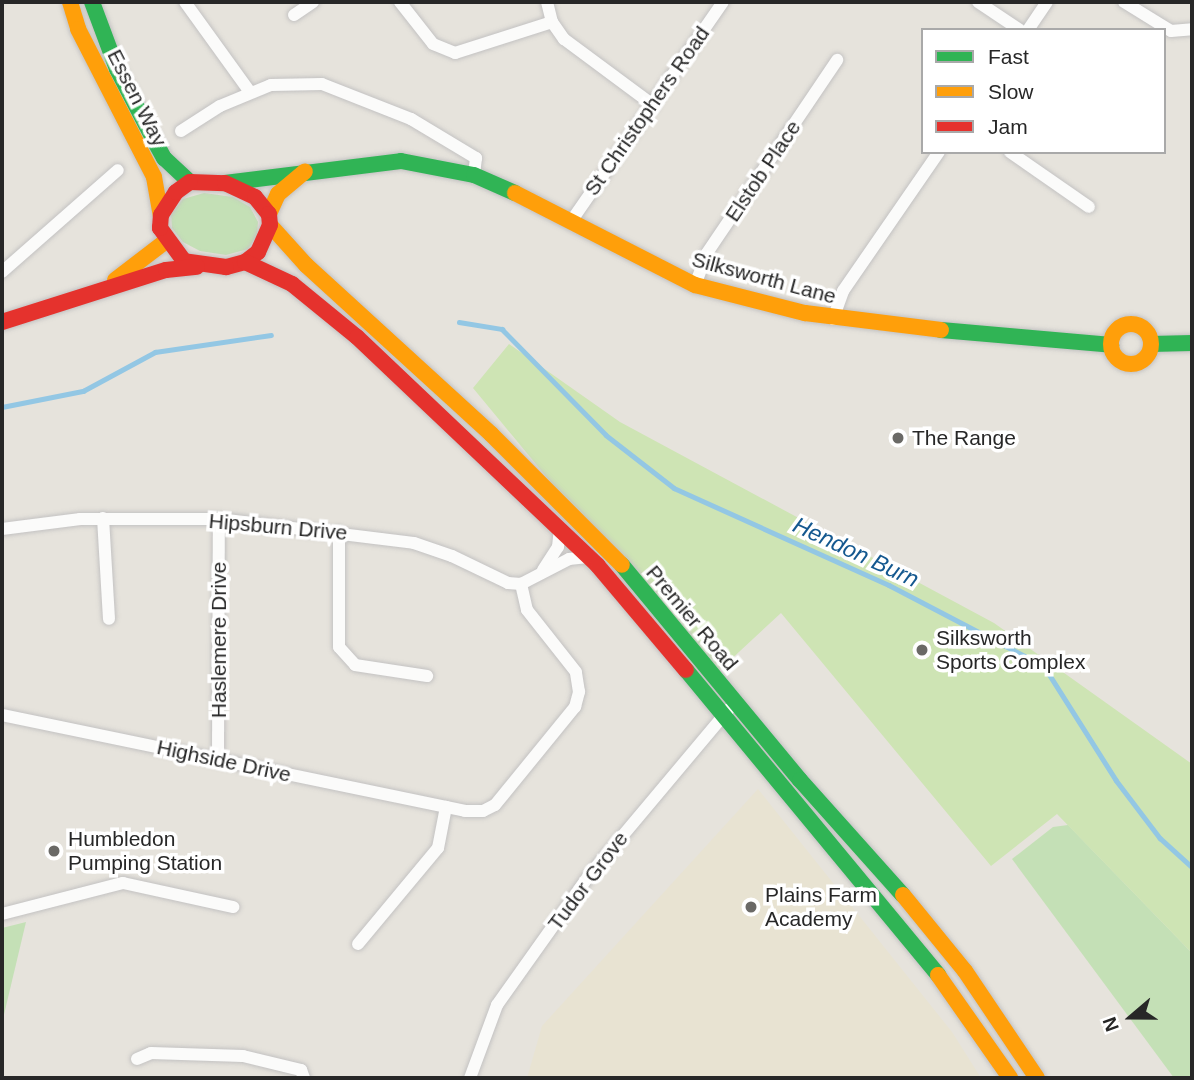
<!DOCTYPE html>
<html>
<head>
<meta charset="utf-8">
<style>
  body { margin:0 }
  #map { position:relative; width:1194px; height:1080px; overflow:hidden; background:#e6e3dc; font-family:Helvetica,sans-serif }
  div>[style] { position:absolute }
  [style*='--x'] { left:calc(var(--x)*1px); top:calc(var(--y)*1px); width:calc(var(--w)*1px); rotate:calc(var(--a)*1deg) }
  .education>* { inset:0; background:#e8e3d2 }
  .green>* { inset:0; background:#c4e0b6 }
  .pitch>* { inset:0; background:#cee4b4 }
  .stream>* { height:4.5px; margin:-2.25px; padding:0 2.25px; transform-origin:2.25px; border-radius:2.25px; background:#93c7e4 }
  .roads { filter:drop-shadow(0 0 2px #c3c2c2) drop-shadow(0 0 2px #c3c2c2) }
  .street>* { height:12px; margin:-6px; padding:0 6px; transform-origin:6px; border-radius:6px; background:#fbfbfa }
  .fast>* { height:16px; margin:-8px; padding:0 8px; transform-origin:8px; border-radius:8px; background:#30b455 }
  .slow>* { height:16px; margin:-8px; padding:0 8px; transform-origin:8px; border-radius:8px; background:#ff9f0a }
  .slow>.ring { margin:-8px; padding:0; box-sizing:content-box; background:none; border:16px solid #ff9f0a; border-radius:50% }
  .jam>* { height:16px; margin:-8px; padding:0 8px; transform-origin:8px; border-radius:8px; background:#e5322d }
  .dots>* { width:19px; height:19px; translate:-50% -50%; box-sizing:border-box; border:4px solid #fff; border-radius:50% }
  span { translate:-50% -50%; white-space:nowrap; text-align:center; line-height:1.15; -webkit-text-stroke:7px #fff; paint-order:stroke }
  .street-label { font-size:21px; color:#272727 }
  .poi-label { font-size:21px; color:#272727 }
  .left { translate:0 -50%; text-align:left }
  .water-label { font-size:23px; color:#14588f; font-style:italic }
  .frame { position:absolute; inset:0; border:4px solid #272727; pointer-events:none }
  .legend { position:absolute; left:921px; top:28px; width:245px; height:126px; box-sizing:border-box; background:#fff; border:2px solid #a9a9a9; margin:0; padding:9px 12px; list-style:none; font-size:21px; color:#272727 }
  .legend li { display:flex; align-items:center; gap:14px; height:35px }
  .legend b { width:35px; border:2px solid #a9a9a9 }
  .north { position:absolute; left:1096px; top:982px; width:70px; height:70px; -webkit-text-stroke:5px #fff; paint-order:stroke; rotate:250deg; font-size:19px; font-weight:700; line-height:28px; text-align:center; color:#272727 }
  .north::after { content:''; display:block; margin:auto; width:24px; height:32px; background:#272727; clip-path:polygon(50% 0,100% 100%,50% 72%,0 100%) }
</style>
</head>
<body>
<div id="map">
  <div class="education">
    <div style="clip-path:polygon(758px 789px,952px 1032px,981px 1078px,527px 1078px,542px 1026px)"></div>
  </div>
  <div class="green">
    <div style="clip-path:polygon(204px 193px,233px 197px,250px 207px,258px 222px,257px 235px,248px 249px,226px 255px,200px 251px,183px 242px,172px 228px,171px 214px,183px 199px)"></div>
    <div style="clip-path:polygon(1068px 825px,1192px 953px,1192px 1078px,1174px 1078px,1012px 859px,1053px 827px)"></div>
    <div style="clip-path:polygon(26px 922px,2px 1023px,2px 928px)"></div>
  </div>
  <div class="pitch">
    <div style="clip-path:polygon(509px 344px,620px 422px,994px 623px,1192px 764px,1192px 953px,1057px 814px,991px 866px,781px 613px,712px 677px,473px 388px)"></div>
  </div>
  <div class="stream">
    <div style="--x:459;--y:322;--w:44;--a:9.2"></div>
    <div style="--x:502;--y:329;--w:148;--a:45.5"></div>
    <div style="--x:606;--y:435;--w:86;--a:37.9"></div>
    <div style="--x:674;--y:488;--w:236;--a:24.3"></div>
    <div style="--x:889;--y:585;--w:175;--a:27.6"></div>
    <div style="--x:1044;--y:666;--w:135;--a:57.7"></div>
    <div style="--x:1116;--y:780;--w:73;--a:52.8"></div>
    <div style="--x:1160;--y:838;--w:43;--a:42.2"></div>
    <div style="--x:2;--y:407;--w:83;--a:-11.2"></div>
    <div style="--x:83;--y:391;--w:82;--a:-28.4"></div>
    <div style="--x:155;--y:352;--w:117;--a:-8.3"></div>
  </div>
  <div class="roads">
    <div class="street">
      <div style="--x:185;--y:2;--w:111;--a:54.2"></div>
      <div style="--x:400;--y:2;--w:53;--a:51.8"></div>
      <div style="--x:433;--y:44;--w:24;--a:22"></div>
      <div style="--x:455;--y:53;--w:102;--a:-17.7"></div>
      <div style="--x:547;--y:2;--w:21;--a:76"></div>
      <div style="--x:552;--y:22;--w:21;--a:55"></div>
      <div style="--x:564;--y:39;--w:111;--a:36.6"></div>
      <div style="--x:978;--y:2;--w:50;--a:33.7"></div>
      <div style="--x:1124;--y:2;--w:55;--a:31.7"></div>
      <div style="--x:1171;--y:31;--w:21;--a:-5"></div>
      <div style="--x:294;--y:15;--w:23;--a:-34"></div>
      <div style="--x:1028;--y:30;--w:34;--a:-56"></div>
      <div style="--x:181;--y:131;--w:46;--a:-32.7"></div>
      <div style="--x:220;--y:106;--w:55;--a:-22.4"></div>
      <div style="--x:271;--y:85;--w:51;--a:-1.1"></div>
      <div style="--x:322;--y:84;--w:96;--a:21.5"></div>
      <div style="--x:411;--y:119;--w:76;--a:31"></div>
      <div style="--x:476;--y:158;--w:17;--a:97"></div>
      <div style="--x:1010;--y:152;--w:96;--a:34.8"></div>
      <div style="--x:572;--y:220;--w:265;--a:-55.3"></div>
      <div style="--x:2;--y:272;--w:154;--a:-41.3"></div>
      <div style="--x:695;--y:285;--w:34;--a:-69"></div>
      <div style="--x:707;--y:253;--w:233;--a:-56"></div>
      <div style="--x:833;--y:319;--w:30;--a:-70"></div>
      <div style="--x:843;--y:291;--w:169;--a:-55.4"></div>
      <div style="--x:103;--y:518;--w:101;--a:86.6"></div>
      <div style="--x:2;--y:529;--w:79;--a:-7.3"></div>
      <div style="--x:80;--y:519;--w:139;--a:0"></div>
      <div style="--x:219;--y:519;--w:196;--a:7"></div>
      <div style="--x:414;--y:543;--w:40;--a:18.9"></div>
      <div style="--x:452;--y:556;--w:62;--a:25.7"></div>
      <div style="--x:508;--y:583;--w:13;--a:4"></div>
      <div style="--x:521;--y:584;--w:54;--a:-27.5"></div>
      <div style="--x:569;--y:559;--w:19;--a:-6"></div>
      <div style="--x:339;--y:532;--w:115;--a:90"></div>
      <div style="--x:339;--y:647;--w:24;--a:48"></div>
      <div style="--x:355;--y:665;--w:73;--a:8.7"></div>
      <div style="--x:543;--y:570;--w:27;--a:-57"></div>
      <div style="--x:558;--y:547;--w:18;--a:-84"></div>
      <div style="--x:2;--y:715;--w:473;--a:11.7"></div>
      <div style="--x:465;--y:811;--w:18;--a:0"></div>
      <div style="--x:483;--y:811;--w:13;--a:-27"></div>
      <div style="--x:495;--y:805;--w:127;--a:-50.8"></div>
      <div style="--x:575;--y:707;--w:16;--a:-75"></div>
      <div style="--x:579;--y:692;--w:20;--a:-99"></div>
      <div style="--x:576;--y:672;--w:79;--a:-128.3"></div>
      <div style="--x:527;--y:610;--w:27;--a:-103"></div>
      <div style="--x:218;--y:760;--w:241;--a:-89.8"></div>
      <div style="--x:2;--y:914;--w:125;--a:-14.4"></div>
      <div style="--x:123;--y:883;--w:113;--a:12.3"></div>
      <div style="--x:358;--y:944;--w:125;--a:-50.2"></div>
      <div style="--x:438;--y:848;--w:42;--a:-79"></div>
      <div style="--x:137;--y:1059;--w:15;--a:-23"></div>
      <div style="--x:151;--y:1053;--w:92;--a:1.9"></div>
      <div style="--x:243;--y:1056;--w:60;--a:13.6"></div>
      <div style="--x:301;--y:1070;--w:9;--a:69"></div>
      <div style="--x:470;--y:1078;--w:78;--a:-69.7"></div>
      <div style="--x:497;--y:1005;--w:157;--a:-54.6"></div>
      <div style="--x:588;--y:877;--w:219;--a:-50"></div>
    </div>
    <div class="fast">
      <div style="--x:92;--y:2;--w:72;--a:69.5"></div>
      <div style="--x:117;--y:69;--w:80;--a:62.5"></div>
      <div style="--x:154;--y:140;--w:21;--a:61"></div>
      <div style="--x:164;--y:158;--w:35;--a:43"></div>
      <div style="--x:225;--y:183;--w:177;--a:-7.1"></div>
      <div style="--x:401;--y:161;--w:74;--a:10.9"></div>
      <div style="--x:474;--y:175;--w:45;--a:23.7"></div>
      <div style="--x:941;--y:330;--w:171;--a:5"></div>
      <div style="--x:1151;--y:344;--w:41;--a:-1.4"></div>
      <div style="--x:622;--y:565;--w:279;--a:50.4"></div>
      <div style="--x:800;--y:780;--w:154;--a:48.2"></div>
      <div style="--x:686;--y:670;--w:396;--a:50.4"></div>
    </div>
    <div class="slow">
      <div style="--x:70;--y:2;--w:28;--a:73"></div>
      <div style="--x:78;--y:29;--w:166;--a:62.8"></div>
      <div style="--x:154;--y:177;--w:39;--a:80"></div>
      <div style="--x:515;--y:193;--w:202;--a:27.1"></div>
      <div style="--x:695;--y:285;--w:114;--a:14.3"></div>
      <div style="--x:805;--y:313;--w:137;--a:7.1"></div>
      <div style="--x:269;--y:214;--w:22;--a:-66"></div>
      <div style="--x:278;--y:194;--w:35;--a:-40"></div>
      <div style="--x:270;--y:225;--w:54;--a:48"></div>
      <div style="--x:306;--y:265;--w:251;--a:42.4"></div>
      <div style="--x:491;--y:434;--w:185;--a:45"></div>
      <div style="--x:115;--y:280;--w:64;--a:-37.4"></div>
      <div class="ring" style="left:1111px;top:324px;width:24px;height:24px"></div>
      <div style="--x:903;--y:895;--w:98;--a:50.8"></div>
      <div style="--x:965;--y:971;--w:129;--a:56.1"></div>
      <div style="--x:938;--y:975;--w:126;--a:55"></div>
    </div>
    <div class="jam">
      <div style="--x:190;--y:182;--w:35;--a:2"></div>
      <div style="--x:225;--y:183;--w:33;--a:25"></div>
      <div style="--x:255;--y:197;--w:22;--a:51"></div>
      <div style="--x:269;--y:214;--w:11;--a:85"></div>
      <div style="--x:270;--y:225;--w:30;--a:114"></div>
      <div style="--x:258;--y:252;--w:16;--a:142"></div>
      <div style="--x:245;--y:262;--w:20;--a:165"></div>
      <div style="--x:226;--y:267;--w:42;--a:-171.9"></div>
      <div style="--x:184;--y:261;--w:41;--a:-126"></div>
      <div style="--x:160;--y:228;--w:13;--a:-86"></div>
      <div style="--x:161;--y:215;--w:27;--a:-57"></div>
      <div style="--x:176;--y:192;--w:17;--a:-36"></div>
      <div style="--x:245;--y:262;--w:52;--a:25.1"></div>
      <div style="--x:292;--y:284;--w:84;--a:39.2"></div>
      <div style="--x:357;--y:337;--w:332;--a:43.5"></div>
      <div style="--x:598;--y:566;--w:136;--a:49.8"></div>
      <div style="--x:2;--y:322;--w:172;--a:-17.6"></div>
      <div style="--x:166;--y:270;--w:31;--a:-6"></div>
    </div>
  </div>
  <div class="dots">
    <div style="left:898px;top:438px;background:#6a6966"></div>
    <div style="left:922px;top:650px;background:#6a6966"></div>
    <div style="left:54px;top:851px;background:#6a6966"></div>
    <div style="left:751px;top:907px;background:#6a6966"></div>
  </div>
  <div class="street-label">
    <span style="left:137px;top:98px;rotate:63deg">Essen Way</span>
    <span style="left:647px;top:111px;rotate:-55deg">St Christophers Road</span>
    <span style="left:763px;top:171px;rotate:-56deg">Elstob Place</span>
    <span style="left:764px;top:278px;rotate:15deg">Silksworth Lane</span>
    <span style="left:278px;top:527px;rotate:5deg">Hipsburn Drive</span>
    <span style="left:692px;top:618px;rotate:50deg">Premier Road</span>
    <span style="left:219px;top:640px;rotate:-90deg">Haslemere Drive</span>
    <span style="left:224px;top:761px;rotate:12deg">Highside Drive</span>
    <span style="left:588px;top:881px;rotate:-53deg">Tudor Grove</span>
  </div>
  <div class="poi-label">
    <span class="left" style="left:912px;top:438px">The Range</span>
    <span class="left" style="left:936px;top:650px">Silksworth<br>Sports Complex</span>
    <span class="left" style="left:68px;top:851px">Humbledon<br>Pumping Station</span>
    <span class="left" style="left:765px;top:907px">Plains Farm<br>Academy</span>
  </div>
  <div class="water-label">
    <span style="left:856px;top:552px;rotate:25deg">Hendon Burn</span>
  </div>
  <div class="frame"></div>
  <ul class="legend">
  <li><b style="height:9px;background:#30b455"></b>Fast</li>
  <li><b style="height:9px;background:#ff9f0a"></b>Slow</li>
  <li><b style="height:9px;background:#e5322d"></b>Jam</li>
  </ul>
  <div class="north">N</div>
</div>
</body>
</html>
